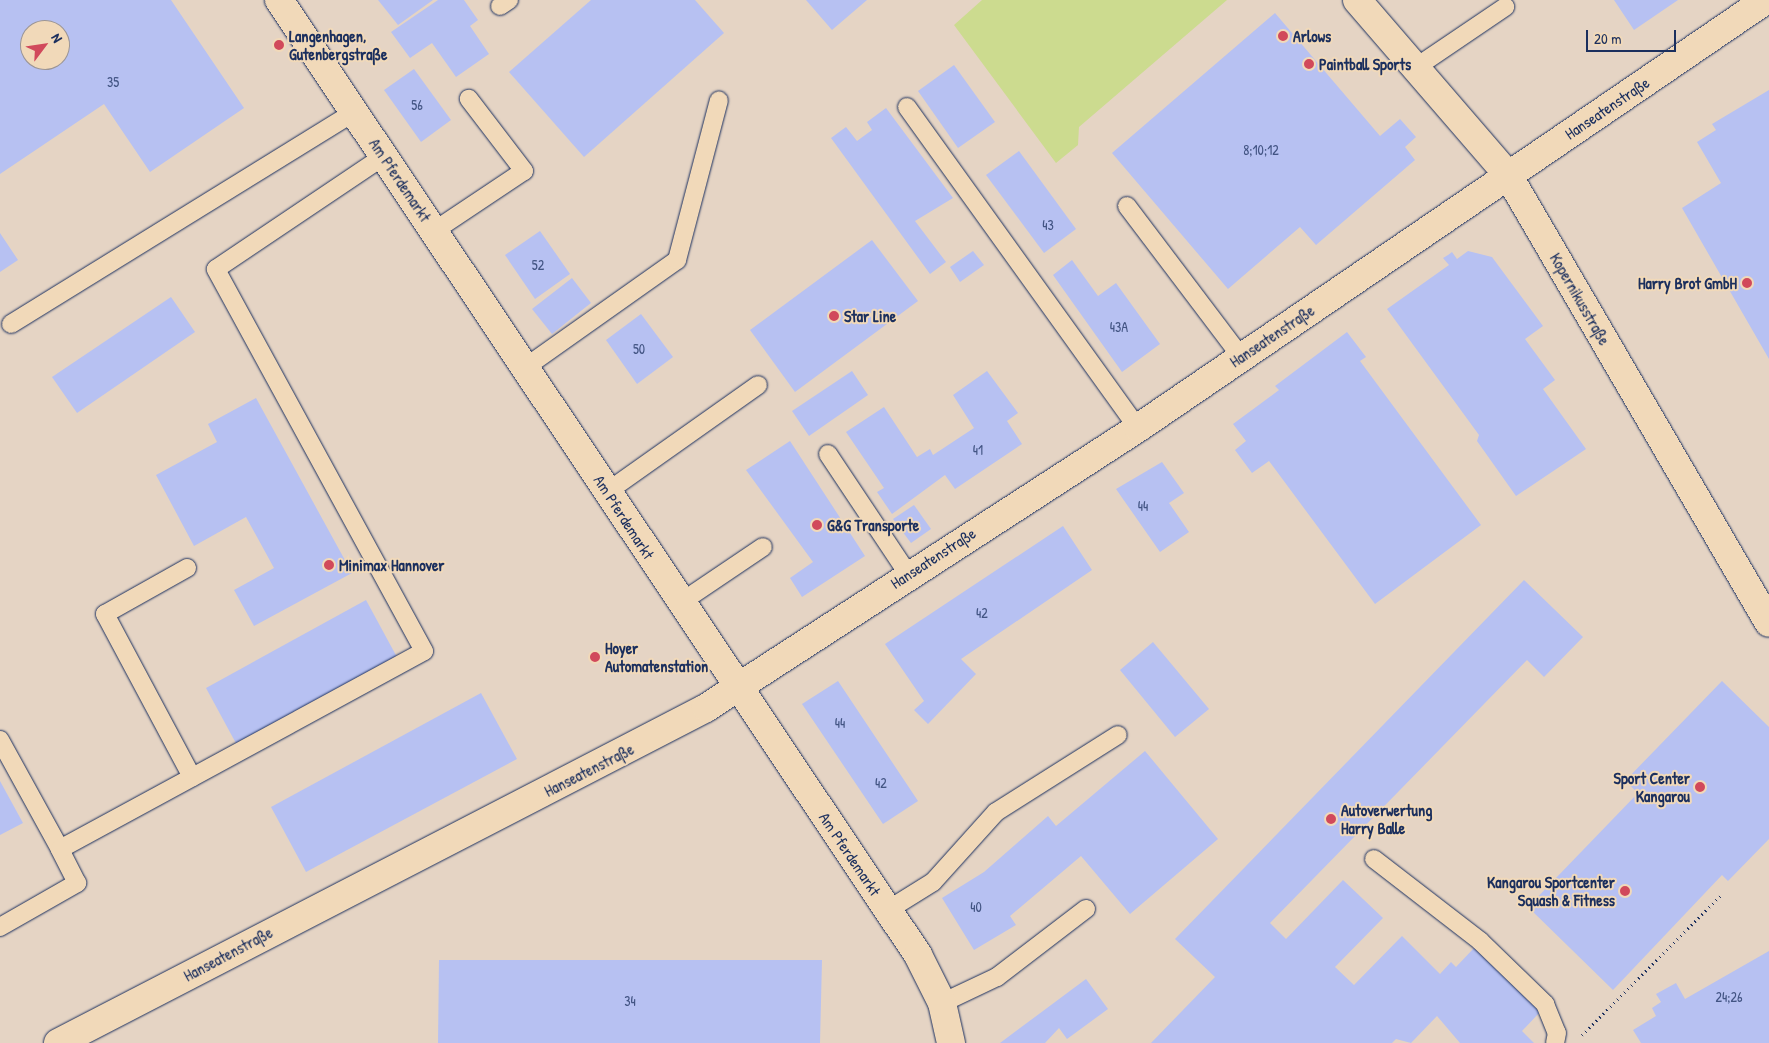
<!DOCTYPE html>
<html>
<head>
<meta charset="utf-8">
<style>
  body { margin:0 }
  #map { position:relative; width:1769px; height:1043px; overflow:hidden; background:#e5d4c4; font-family:"Patrick Hand",sans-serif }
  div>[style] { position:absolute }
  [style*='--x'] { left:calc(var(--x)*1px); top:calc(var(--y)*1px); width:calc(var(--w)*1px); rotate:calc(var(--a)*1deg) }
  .green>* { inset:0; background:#ccdb8f }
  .building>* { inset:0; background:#b7c1f2 }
  .path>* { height:3px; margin-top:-1.5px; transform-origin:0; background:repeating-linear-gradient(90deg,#1b2f5e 0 1px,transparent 0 5px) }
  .roads { filter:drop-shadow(0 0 1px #1b2f5e) drop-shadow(0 0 1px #1b2f5e) }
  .service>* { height:18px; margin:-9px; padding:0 9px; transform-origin:9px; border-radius:9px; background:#f1d9b9 }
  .minor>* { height:28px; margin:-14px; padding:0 14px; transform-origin:14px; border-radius:14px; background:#f1d9b9 }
  .tertiary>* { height:28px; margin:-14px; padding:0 14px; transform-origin:14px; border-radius:14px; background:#f1d9b9 }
  .dots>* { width:14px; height:14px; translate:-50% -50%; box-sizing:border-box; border:2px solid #f1d9b9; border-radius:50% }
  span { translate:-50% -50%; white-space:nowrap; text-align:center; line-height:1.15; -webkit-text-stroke:4px #f1d9b9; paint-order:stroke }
  .number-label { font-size:14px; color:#425483 }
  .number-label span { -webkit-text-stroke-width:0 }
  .poi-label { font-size:16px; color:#1b2f5e; font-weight:700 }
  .left { translate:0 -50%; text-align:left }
  .right { translate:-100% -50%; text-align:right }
  .street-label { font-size:16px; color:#1b2f5e }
  .north { position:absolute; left:20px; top:20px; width:50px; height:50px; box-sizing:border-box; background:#f1d9b9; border:1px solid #9b9595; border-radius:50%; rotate:59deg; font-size:14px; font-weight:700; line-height:20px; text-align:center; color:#1b2f5e }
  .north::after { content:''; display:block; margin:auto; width:18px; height:22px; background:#d1495b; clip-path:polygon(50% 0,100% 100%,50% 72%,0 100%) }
  .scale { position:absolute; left:1586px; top:30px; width:90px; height:22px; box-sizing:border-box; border:2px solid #1b2f5e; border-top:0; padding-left:6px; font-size:15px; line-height:18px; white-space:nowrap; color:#1b2f5e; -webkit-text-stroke:4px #f1d9b9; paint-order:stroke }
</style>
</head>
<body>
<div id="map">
  <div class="green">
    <div style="clip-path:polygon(982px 0,1227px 0,1079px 127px,1078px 145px,1056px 163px,954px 25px)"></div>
  </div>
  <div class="building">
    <div style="clip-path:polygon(evenodd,0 0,171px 0,244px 108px,150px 172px,104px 104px,0 174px,0 0,30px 30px,60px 30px,60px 60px,30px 60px,30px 30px)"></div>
    <div style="clip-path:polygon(378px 0,433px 0,398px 25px)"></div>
    <div style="clip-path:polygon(438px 0,464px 0,478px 20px,470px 26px,489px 54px,456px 77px,432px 43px,410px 58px,391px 32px)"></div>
    <div style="clip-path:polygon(591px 0,695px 0,724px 33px,584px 157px,509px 72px)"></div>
    <div style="clip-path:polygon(806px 0,867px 0,832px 30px)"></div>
    <div style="clip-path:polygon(1614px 0,1678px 0,1634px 30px)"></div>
    <div style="clip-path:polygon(1275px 13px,1380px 136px,1400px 119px,1416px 137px,1405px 147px,1415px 160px,1316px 245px,1300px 227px,1228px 289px,1112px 153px)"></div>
    <div style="clip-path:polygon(954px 65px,995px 122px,958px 148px,918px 91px)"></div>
    <div style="clip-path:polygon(414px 69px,451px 120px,421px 142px,384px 90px)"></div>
    <div style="clip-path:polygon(1769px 90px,1769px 359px,1682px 208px,1721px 183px,1697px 142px,1716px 130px,1712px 124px)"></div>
    <div style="clip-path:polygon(886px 108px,953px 198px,915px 221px,946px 262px,930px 274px,831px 138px,846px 127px,857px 141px,872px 130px,867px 122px)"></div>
    <div style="clip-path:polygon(1019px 151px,1076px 229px,1044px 253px,986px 175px)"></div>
    <div style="clip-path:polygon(540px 231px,570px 274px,535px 299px,505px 255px)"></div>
    <div style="clip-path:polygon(0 233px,18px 260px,0 272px)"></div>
    <div style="clip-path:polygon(872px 240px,918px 301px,795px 392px,750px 330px)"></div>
    <div style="clip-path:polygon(973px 251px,984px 265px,960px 282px,950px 267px)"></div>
    <div style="clip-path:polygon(1468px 251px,1492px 257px,1543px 326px,1525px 339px,1555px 380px,1543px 389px,1586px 449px,1516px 496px,1477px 441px,1479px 435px,1387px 309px,1449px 265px,1443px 258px,1448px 255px,1452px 252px,1457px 259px)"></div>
    <div style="clip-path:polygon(1072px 260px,1098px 296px,1116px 283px,1160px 344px,1122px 372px,1053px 275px)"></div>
    <div style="clip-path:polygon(572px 278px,591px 303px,552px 334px,532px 309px)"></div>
    <div style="clip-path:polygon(171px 297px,195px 332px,77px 413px,52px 377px)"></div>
    <div style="clip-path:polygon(641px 314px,673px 357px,637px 384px,606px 340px)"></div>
    <div style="clip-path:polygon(1347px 332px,1366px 357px,1360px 361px,1481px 525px,1375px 604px,1269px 461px,1252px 473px,1235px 450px,1246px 441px,1233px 424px,1279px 390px,1275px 386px)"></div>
    <div style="clip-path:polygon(852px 371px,868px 395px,809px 436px,792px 411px)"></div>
    <div style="clip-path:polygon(987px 371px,1018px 413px,1007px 421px,1022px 444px,955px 489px,945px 475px,892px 514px,877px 492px,884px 488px,846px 432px,884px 407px,917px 457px,930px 449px,933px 455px,974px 428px,953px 395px)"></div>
    <div style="clip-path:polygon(256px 398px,352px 573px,254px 626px,234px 590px,274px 568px,246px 517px,194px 546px,156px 475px,217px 442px,208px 424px)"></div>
    <div style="clip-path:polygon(790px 441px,865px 556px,802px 597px,790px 578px,813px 562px,746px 470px)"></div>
    <div style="clip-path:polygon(1162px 462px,1184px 493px,1169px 503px,1189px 532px,1160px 552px,1116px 489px)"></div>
    <div style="clip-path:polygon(914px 505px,931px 529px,911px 543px,893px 519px)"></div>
    <div style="clip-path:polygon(1063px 526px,1092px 570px,961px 659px,976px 674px,928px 724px,914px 710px,924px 701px,885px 644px)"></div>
    <div style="clip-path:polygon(1524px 580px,1583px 637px,1544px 677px,1527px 660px,1270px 923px,1286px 939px,1343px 880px,1383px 918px,1335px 967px,1354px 985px,1402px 936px,1440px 974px,1451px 962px,1456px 967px,1474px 948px,1540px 1012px,1522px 1031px,1534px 1043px,1460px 1043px,1437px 1016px,1411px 1043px,1396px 1039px,1392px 1043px,1151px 1043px,1215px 977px,1175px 939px)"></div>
    <div style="clip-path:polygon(366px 600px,398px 659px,238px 747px,206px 688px)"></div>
    <div style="clip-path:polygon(1153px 642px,1209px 709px,1175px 737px,1120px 670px)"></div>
    <div style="clip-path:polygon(838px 681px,918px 801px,883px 824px,802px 704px)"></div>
    <div style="clip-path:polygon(1722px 681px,1769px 727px,1769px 839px,1728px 881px,1722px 875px,1613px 990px,1528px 907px,1638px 793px,1625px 781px)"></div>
    <div style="clip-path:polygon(481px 693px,517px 759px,306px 872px,271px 807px)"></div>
    <div style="clip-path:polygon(1145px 751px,1218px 839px,1130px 914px,1081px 856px,1010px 916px,1016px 925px,974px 950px,942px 898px,984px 872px,1048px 816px,1056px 826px)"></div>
    <div style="clip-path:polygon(0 781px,23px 823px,0 835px)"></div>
    <div style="clip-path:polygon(1769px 951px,1769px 1043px,1641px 1043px,1633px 1030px,1656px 1016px,1652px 1008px,1661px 1002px,1656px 994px,1676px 983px,1685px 999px)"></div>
    <div style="clip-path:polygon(439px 960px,822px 960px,820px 1043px,438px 1043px)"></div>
    <div style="clip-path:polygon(1086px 979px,1108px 1009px,1067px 1039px,1059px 1028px,1045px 1043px,1000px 1043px)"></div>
  </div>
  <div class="path">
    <div style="--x:1582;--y:1035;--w:197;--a:-45.2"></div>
  </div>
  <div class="roads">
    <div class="service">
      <div style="--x:500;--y:6;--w:11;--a:-34"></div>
      <div style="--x:1415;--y:68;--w:109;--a:-34.1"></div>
      <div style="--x:907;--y:107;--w:395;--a:54.3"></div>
      <div style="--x:1127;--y:206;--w:189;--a:52.9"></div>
      <div style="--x:434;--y:231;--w:108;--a:-33.7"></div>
      <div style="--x:524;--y:171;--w:91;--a:-127.4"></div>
      <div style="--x:11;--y:324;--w:403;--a:-31.7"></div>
      <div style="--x:526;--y:367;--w:185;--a:-35.3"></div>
      <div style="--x:677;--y:260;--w:165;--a:-75.3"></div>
      <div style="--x:828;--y:454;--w:144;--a:56.3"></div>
      <div style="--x:607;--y:492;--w:185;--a:-35.3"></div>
      <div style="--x:187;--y:568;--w:94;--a:150.7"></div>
      <div style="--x:105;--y:614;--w:185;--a:61.9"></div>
      <div style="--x:680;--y:603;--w:100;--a:-34"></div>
      <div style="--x:0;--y:740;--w:124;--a:61.2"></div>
      <div style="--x:1374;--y:859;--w:134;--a:37.7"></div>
      <div style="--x:1480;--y:941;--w:91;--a:44.1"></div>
      <div style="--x:1545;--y:1004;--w:31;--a:68"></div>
      <div style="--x:1557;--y:1033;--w:10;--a:101"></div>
      <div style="--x:888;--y:910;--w:53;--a:-31.9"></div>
      <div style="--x:933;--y:882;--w:94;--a:-48"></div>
      <div style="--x:996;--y:812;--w:144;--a:-32.3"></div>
      <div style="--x:0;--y:927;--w:89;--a:-29.7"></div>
      <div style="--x:77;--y:883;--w:38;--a:-117"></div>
      <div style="--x:60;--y:849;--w:414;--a:-28.5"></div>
      <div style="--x:424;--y:651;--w:435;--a:-118.6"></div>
      <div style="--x:216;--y:269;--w:202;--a:-33.9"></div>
      <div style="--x:942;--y:1003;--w:61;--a:-25.3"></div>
      <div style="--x:997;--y:977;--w:112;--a:-37.4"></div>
    </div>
    <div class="minor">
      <div style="--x:1357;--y:0;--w:231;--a:49.2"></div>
      <div style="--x:1508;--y:175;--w:518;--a:59.78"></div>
      <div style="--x:58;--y:1043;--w:729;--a:-27.34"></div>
      <div style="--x:706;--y:708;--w:515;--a:-32.95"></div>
      <div style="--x:1138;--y:428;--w:760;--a:-34.28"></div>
    </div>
    <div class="tertiary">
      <div style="--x:279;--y:0;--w:1149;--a:56.21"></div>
      <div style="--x:918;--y:955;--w:54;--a:63.4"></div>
      <div style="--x:942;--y:1003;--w:41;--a:77.3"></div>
    </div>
  </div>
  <div class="dots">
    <div style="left:1283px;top:36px;background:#d1495b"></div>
    <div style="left:279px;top:45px;background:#d1495b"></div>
    <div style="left:1309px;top:64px;background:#d1495b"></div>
    <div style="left:1747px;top:283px;background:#d1495b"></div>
    <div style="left:834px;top:316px;background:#d1495b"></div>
    <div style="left:817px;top:525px;background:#d1495b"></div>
    <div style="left:329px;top:565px;background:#d1495b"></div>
    <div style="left:595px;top:657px;background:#d1495b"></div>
    <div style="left:1700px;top:787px;background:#d1495b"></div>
    <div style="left:1331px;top:819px;background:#d1495b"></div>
    <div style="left:1625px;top:891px;background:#d1495b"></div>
  </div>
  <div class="number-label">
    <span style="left:113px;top:82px">35</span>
    <span style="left:417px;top:105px">56</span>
    <span style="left:1261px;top:150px">8;10;12</span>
    <span style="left:1048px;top:225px">43</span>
    <span style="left:538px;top:265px">52</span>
    <span style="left:1119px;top:327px">43A</span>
    <span style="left:639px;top:349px">50</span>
    <span style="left:978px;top:450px">41</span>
    <span style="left:1143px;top:506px">44</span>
    <span style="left:982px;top:613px">42</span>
    <span style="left:840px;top:723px">44</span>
    <span style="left:881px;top:783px">42</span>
    <span style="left:976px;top:907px">40</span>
    <span style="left:1729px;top:997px">24;26</span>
    <span style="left:630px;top:1001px">34</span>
  </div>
  <div class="poi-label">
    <span class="left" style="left:289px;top:45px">Langenhagen,<br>Gutenbergstraße</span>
    <span class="left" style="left:1293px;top:36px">Arlows</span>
    <span class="left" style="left:1319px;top:64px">Paintball Sports</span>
    <span class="right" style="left:1737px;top:283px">Harry Brot GmbH</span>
    <span class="left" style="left:844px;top:316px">Star Line</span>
    <span class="left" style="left:827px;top:525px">G&amp;G Transporte</span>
    <span class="left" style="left:339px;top:565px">Minimax Hannover</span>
    <span class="left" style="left:605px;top:657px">Hoyer<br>Automatenstation</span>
    <span class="right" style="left:1690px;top:787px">Sport Center<br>Kangarou</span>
    <span class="left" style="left:1341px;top:819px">Autoverwertung<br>Harry Balle</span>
    <span class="right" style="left:1615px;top:891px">Kangarou Sportcenter<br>Squash &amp; Fitness</span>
  </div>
  <div class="street-label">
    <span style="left:1607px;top:108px;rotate:-34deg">Hanseatenstraße</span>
    <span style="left:400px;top:180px;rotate:56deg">Am Pferdemarkt</span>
    <span style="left:1580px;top:299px;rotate:60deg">Kopernikusstraße</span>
    <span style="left:1272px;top:336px;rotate:-34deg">Hanseatenstraße</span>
    <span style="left:624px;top:517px;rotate:57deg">Am Pferdemarkt</span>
    <span style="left:933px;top:558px;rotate:-33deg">Hanseatenstraße</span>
    <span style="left:589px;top:770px;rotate:-27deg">Hanseatenstraße</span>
    <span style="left:850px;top:854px;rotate:56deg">Am Pferdemarkt</span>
    <span style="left:228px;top:954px;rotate:-28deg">Hanseatenstraße</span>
  </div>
  <div class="north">N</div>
  <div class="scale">20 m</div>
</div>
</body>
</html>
